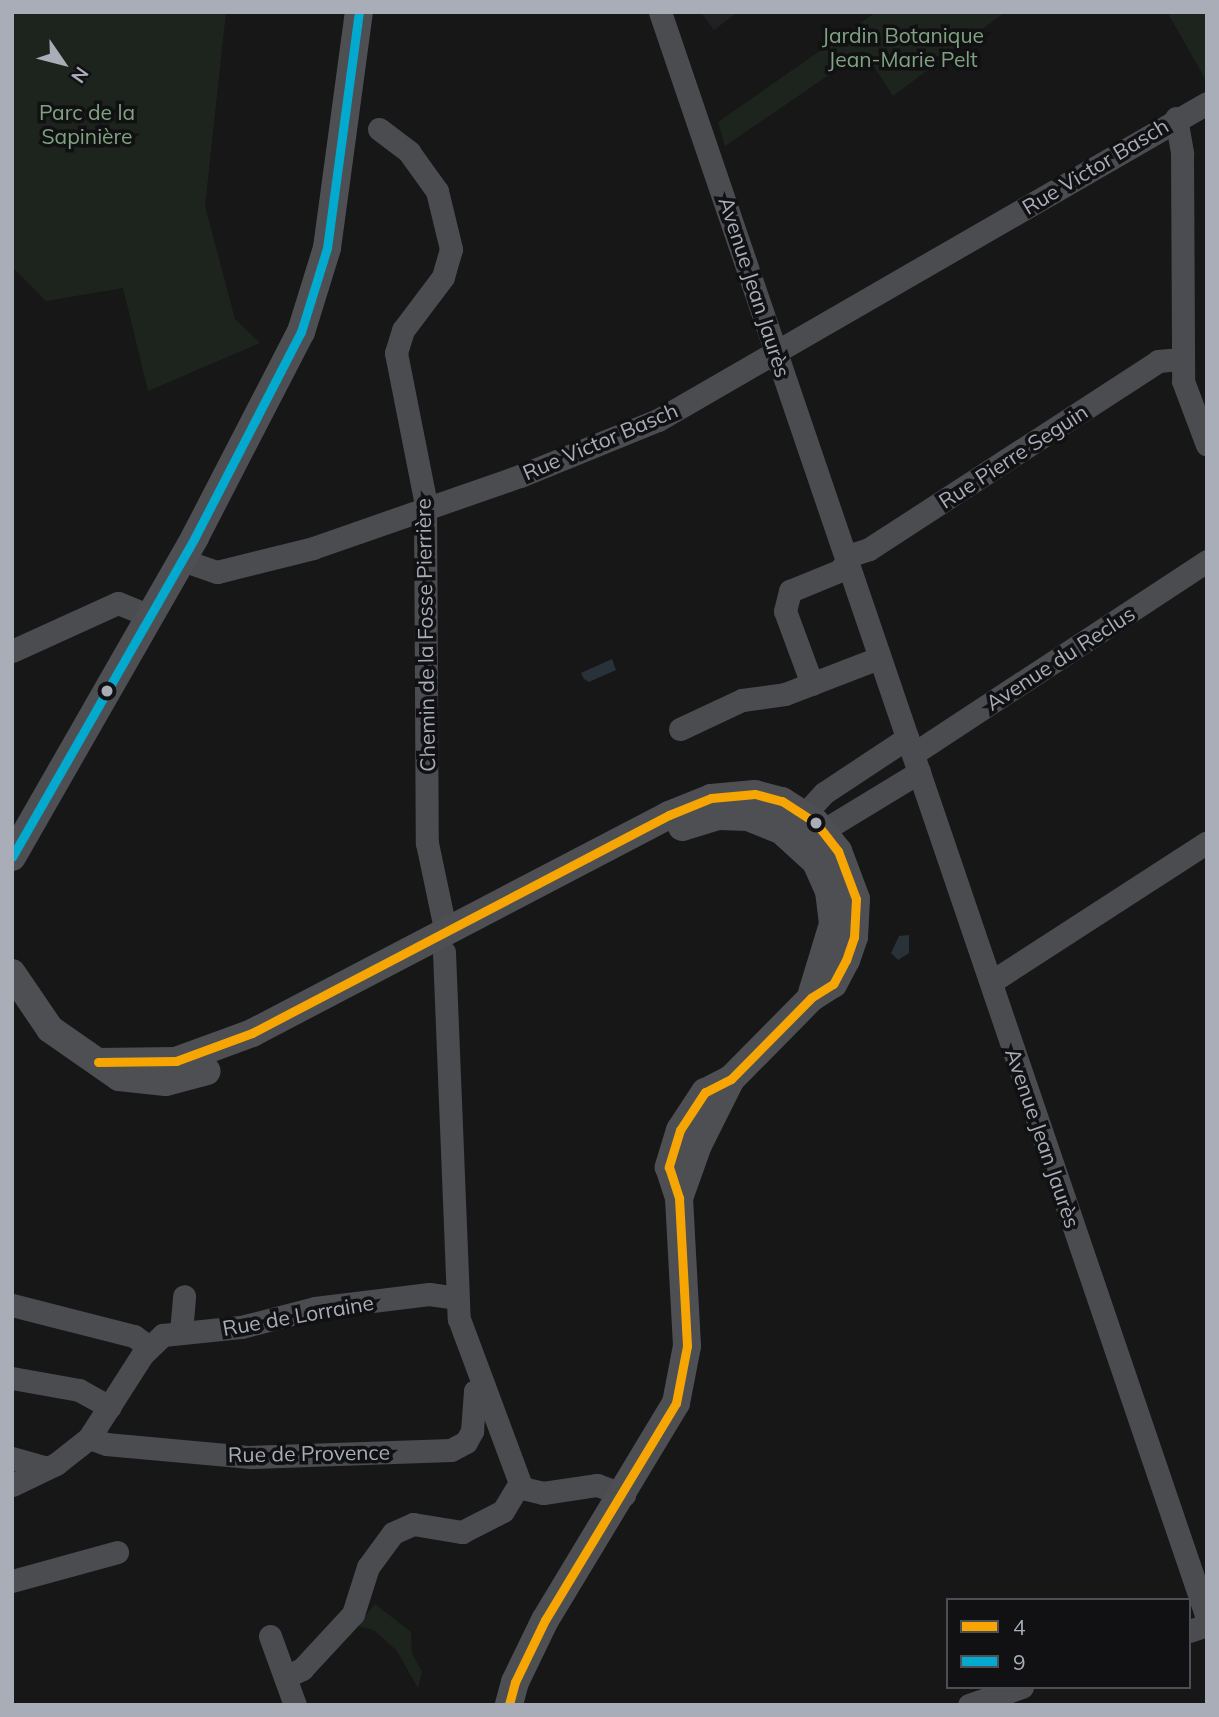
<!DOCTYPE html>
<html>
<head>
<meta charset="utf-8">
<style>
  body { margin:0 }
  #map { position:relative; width:1219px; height:1717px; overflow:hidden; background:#171717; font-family:Mulish,sans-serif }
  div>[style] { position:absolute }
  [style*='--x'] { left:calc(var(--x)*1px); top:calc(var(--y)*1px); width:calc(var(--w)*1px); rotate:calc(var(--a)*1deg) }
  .built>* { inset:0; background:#212123 }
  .green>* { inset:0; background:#1d241e }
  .water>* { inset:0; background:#2a3239 }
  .minor>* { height:23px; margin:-11.5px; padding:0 11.5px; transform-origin:11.5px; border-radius:11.5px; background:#4b4c50 }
  .major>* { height:28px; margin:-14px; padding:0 14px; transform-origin:14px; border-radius:14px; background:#4d4f52 }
  .bus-1>* { height:9px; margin:-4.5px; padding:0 4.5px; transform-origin:4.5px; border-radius:4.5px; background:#f7a600 }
  .bus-2>* { height:9px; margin:-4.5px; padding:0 4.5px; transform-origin:4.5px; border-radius:4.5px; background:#00a9ce }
  .dots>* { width:19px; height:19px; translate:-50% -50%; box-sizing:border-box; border:4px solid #111113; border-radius:50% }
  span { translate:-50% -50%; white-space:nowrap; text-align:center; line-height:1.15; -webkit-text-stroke:7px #111113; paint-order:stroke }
  .park-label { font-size:21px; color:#7fa381 }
  .street-label { font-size:21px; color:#a8adb8 }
  .frame { position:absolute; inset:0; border:14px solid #a8adb8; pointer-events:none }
  .legend { position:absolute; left:946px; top:1598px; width:245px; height:91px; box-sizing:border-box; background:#111113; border:2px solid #4d4f55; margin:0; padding:9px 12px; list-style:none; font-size:21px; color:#a8adb8 }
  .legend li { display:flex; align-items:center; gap:14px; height:35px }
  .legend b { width:35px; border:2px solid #4d4f55 }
  .north { position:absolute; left:28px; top:28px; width:70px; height:70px; -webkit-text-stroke:5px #111113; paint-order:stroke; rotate:125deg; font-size:19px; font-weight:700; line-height:28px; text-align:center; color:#a8adb8 }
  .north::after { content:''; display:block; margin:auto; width:24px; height:32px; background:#a8adb8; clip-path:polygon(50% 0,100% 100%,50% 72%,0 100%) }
</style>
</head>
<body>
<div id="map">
  <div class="built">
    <div style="clip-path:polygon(701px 12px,738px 12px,714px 30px)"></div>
  </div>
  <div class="green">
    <div style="clip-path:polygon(12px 12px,226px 12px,205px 206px,235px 319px,260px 343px,148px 391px,123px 288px,46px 301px,12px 267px)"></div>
    <div style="clip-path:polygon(876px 12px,1005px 12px,893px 96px,864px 51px,725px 146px,718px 122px)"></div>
    <div style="clip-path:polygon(1167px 12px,1207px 12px,1206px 80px)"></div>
    <div style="clip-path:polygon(375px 1604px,411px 1632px,412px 1653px,422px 1672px,418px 1688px,397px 1651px,374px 1630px,357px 1626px)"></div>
  </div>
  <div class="water">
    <div style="clip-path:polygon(612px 659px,616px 670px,589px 682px,584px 679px,581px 673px)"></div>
    <div style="clip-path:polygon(909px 935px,909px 953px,898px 960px,891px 953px,899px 936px)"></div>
  </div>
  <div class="minor">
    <div style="--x:660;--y:12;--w:1697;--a:71.19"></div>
    <div style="--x:1176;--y:118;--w:36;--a:80"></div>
    <div style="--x:1182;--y:153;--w:228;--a:89.7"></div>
    <div style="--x:1183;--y:381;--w:68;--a:69.4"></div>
    <div style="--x:379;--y:129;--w:38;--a:37"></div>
    <div style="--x:409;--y:152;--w:48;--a:54.3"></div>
    <div style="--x:437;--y:191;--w:60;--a:76.4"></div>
    <div style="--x:451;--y:249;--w:29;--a:106"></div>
    <div style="--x:443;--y:277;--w:66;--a:127"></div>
    <div style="--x:403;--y:330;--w:24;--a:107"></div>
    <div style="--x:396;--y:353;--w:149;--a:78.8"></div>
    <div style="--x:425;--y:499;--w:344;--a:89.7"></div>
    <div style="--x:427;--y:843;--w:92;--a:78.1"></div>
    <div style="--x:182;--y:560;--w:37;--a:19"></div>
    <div style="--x:217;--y:572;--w:99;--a:-14"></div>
    <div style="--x:313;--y:548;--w:219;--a:-19.2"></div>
    <div style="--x:520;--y:476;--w:149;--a:-22.1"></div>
    <div style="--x:658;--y:420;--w:634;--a:-30"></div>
    <div style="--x:12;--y:651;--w:116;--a:-24.4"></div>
    <div style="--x:118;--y:603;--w:35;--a:22"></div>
    <div style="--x:812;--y:684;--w:78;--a:-110.3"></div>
    <div style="--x:785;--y:611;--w:21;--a:-76"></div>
    <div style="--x:790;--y:591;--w:53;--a:-22.2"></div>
    <div style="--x:839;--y:571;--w:23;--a:-49"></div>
    <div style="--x:854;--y:554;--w:16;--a:-18"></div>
    <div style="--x:869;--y:549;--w:345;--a:-33"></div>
    <div style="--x:1158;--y:361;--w:24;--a:-5"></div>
    <div style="--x:680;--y:729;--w:68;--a:-25.1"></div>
    <div style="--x:742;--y:700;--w:43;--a:-7.9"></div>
    <div style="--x:785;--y:694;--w:101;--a:-21"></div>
    <div style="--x:913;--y:754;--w:352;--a:-33.3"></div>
    <div style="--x:792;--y:828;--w:47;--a:-47.6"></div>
    <div style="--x:824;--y:793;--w:100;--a:-33.5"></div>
    <div style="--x:809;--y:839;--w:129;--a:-31.3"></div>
    <div style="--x:444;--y:952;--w:367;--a:87.7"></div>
    <div style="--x:459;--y:1319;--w:180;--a:69.6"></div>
    <div style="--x:522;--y:1488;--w:22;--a:13"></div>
    <div style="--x:543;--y:1493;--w:55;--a:-8.4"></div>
    <div style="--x:597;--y:1485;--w:29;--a:20"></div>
    <div style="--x:991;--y:982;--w:257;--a:-32.9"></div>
    <div style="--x:12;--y:1305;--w:126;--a:14.3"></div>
    <div style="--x:134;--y:1336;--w:17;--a:36"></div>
    <div style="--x:181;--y:1332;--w:36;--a:-85"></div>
    <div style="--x:12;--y:1378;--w:68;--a:10.2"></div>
    <div style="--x:79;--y:1390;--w:35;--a:29"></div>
    <div style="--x:89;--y:1438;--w:18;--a:19"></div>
    <div style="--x:106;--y:1444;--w:145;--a:5.2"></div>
    <div style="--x:250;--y:1457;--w:201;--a:-2"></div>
    <div style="--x:451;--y:1450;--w:17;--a:-28"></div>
    <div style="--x:466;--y:1442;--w:13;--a:-61"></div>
    <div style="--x:472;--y:1431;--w:40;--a:-85.7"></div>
    <div style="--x:475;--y:1391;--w:10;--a:-24"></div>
    <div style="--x:12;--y:1458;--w:36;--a:16"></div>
    <div style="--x:12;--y:1485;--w:49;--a:-25.5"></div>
    <div style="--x:56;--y:1464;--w:42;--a:-38.2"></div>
    <div style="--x:89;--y:1438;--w:98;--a:-57.4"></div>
    <div style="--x:142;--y:1355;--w:29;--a:-44"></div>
    <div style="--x:163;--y:1335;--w:78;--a:-5.9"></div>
    <div style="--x:241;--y:1327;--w:76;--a:-14.4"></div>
    <div style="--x:315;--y:1308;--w:115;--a:-7"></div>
    <div style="--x:429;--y:1294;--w:27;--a:8"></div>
    <div style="--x:12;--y:1581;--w:109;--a:-15.4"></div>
    <div style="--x:1189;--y:1631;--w:19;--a:-18"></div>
    <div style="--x:270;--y:1636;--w:73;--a:70.1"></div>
    <div style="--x:285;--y:1677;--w:19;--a:-25"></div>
    <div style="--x:302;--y:1669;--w:75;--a:-47.2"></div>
    <div style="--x:353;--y:1614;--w:49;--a:-72.3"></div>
    <div style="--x:368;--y:1567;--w:42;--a:-53.7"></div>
    <div style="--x:393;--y:1533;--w:22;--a:-24"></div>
    <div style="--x:413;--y:1524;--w:50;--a:9.3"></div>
    <div style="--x:462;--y:1532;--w:46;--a:-27.1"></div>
    <div style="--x:503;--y:1511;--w:31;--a:-59"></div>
    <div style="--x:969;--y:1705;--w:56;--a:-18.8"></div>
  </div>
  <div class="major">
    <div style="--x:682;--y:827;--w:39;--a:-17"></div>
    <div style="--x:719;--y:816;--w:29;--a:2"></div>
    <div style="--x:748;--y:817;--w:37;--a:22"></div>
    <div style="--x:782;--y:831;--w:46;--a:42.4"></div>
    <div style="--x:816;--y:862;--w:32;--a:66"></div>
    <div style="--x:829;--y:891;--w:33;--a:83"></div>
    <div style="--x:833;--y:924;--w:72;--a:106.9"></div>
    <div style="--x:12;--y:857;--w:369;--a:-60.2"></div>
    <div style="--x:195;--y:537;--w:231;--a:-62.7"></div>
    <div style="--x:301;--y:332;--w:88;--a:-72.8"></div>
    <div style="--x:327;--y:248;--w:238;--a:-82.3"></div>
    <div style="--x:12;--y:973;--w:68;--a:55.8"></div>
    <div style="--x:50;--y:1029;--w:84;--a:34.8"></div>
    <div style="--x:119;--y:1077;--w:47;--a:6.1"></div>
    <div style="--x:166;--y:1082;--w:42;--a:-15"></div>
    <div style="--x:98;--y:1062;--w:78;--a:-0.7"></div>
    <div style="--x:176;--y:1061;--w:81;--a:-20.2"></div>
    <div style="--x:252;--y:1033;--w:471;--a:-27.6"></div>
    <div style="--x:669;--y:815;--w:45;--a:-22"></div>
    <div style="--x:711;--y:798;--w:44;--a:-5.2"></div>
    <div style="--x:755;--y:794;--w:28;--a:15"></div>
    <div style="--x:782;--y:801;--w:40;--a:32.9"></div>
    <div style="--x:816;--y:823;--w:36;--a:52"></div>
    <div style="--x:838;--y:851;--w:51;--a:69.4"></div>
    <div style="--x:856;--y:899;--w:38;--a:93"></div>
    <div style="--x:854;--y:937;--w:24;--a:109"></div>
    <div style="--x:846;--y:960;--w:27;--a:118"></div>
    <div style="--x:833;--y:984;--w:26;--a:148"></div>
    <div style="--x:811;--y:998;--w:114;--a:134.6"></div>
    <div style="--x:731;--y:1079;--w:29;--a:153"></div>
    <div style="--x:705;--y:1092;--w:45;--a:123.3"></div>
    <div style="--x:680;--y:1130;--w:39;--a:107"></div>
    <div style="--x:669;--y:1167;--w:33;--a:72"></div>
    <div style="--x:679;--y:1198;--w:148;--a:86.9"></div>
    <div style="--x:687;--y:1346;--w:58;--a:100.9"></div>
    <div style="--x:676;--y:1403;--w:253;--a:121.1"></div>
    <div style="--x:545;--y:1620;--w:69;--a:115.8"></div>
    <div style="--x:515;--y:1682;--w:24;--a:105"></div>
    <div style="--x:679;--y:1198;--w:56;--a:-70.3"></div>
    <div style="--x:698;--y:1145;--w:74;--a:-63.4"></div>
  </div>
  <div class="bus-1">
    <div style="--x:98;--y:1062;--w:78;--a:-0.7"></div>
    <div style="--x:176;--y:1061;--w:81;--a:-20.2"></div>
    <div style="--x:252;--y:1033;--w:471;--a:-27.6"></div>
    <div style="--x:669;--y:815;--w:45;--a:-22"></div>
    <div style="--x:711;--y:798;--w:44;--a:-5.2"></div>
    <div style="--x:755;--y:794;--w:28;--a:15"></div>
    <div style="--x:782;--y:801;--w:40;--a:32.9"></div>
    <div style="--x:816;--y:823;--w:36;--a:52"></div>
    <div style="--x:838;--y:851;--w:51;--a:69.4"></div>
    <div style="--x:856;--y:899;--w:38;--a:93"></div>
    <div style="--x:854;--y:937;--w:24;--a:109"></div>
    <div style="--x:846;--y:960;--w:27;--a:118"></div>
    <div style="--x:833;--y:984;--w:26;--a:148"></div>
    <div style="--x:811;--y:998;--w:114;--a:134.6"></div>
    <div style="--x:731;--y:1079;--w:29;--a:153"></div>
    <div style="--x:705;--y:1092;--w:45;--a:123.3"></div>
    <div style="--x:680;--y:1130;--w:39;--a:107"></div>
    <div style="--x:669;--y:1167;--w:33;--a:72"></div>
    <div style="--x:679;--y:1198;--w:148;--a:86.9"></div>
    <div style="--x:687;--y:1346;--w:58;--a:100.9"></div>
    <div style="--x:676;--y:1403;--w:253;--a:121.1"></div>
    <div style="--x:545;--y:1620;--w:69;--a:115.8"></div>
    <div style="--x:515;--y:1682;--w:24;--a:105"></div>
  </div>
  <div class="bus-2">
    <div style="--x:12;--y:857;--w:369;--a:-60.2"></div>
    <div style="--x:195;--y:537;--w:231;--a:-62.7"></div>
    <div style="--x:301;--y:332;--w:88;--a:-72.8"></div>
    <div style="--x:327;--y:248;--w:238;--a:-82.3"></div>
  </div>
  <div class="dots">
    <div style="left:107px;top:691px;background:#a8adb8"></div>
    <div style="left:816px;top:823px;background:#a8adb8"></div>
  </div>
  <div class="park-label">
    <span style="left:903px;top:47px">Jardin Botanique<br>Jean-Marie Pelt</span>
    <span style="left:87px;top:124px">Parc de la<br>Sapinière</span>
  </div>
  <div class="street-label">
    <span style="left:1095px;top:166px;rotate:-31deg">Rue Victor Basch</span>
    <span style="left:755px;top:287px;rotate:72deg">Avenue Jean Jaurès</span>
    <span style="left:600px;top:441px;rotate:-23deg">Rue Victor Basch</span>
    <span style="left:1013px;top:456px;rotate:-33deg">Rue Pierre Seguin</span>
    <span style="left:425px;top:635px;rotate:-91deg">Chemin de la Fosse Pierrière</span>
    <span style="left:1060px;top:658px;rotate:-33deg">Avenue du Reclus</span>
    <span style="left:1043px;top:1138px;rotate:71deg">Avenue Jean Jaurès</span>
    <span style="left:298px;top:1315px;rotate:-10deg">Rue de Lorraine</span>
    <span style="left:309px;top:1453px;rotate:-1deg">Rue de Provence</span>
  </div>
  <div class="frame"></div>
  <ul class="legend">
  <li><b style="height:9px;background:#f7a600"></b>4</li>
  <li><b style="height:9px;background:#00a9ce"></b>9</li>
  </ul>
  <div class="north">N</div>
</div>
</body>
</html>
